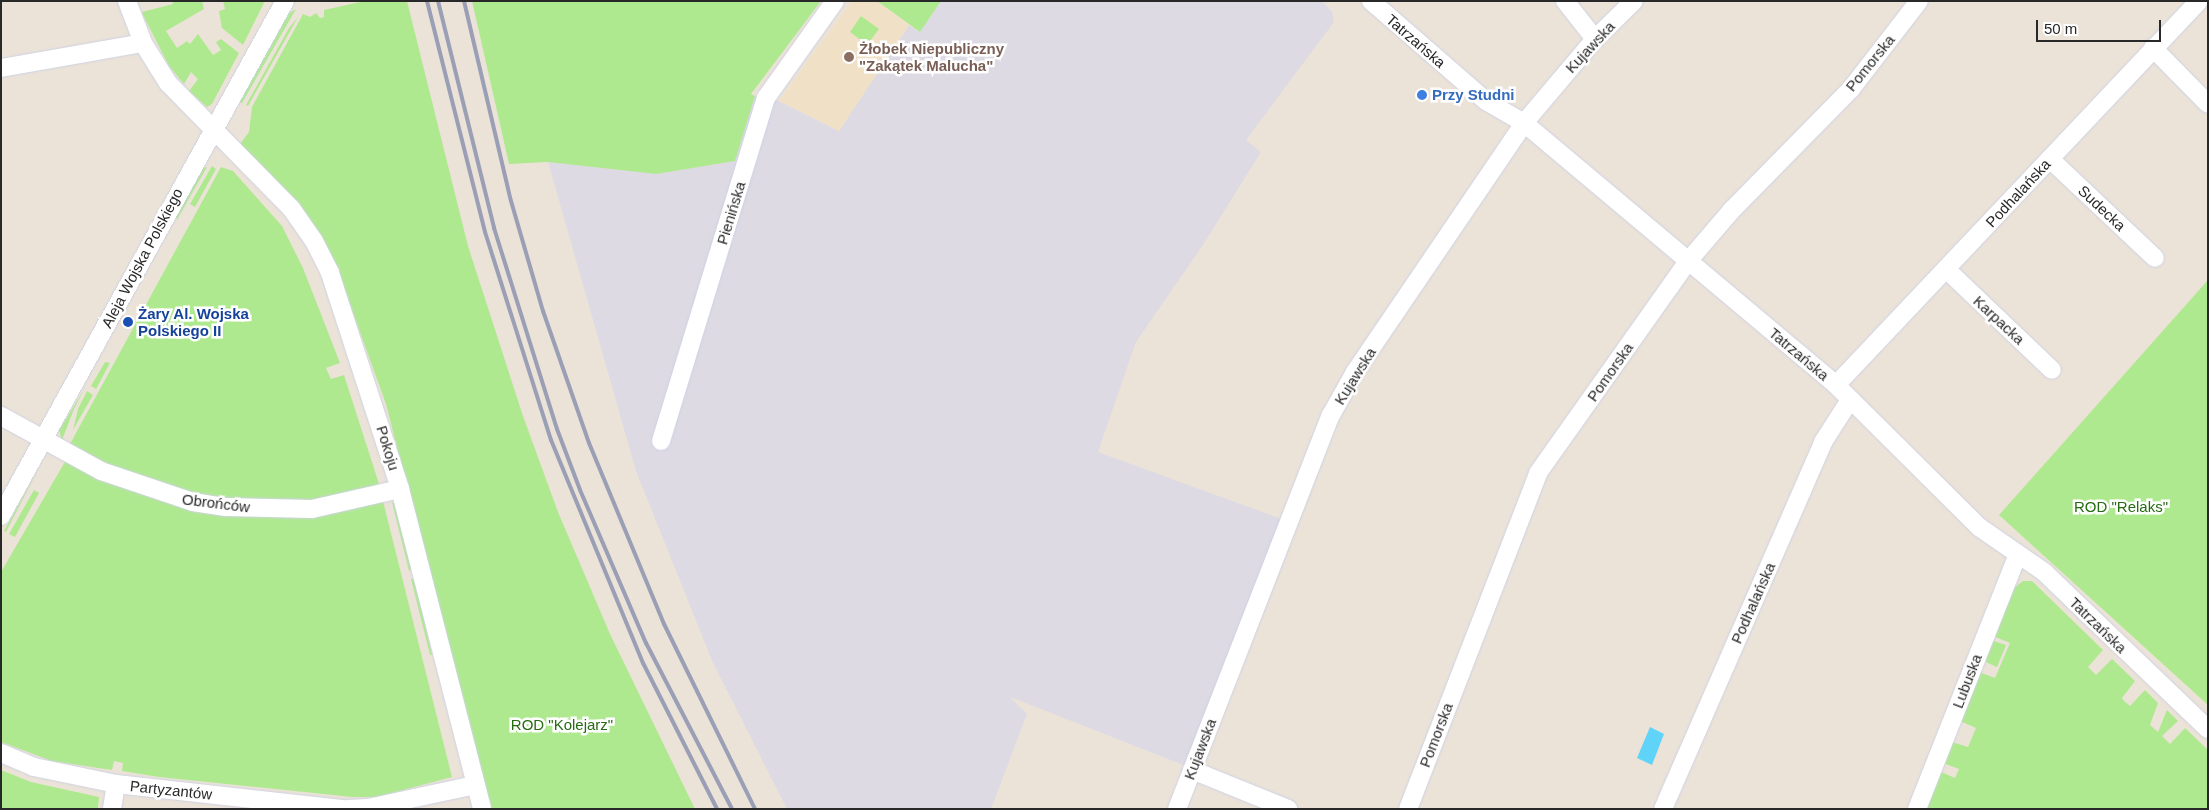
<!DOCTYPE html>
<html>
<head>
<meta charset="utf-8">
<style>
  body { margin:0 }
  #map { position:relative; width:2209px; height:810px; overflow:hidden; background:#ece3d8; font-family:Helvetica,sans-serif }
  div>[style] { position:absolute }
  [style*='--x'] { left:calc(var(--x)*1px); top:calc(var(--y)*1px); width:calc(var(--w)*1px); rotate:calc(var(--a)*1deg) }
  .industrial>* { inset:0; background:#dddae4 }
  .education>* { inset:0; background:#f0e1c6 }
  .green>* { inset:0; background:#afe98f }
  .water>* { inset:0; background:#60d3f9 }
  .roads { filter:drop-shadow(0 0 1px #ced2e3) drop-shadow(0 0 1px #ced2e3) }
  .minor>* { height:18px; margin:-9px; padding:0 9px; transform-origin:9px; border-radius:9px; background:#fff }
  .rail>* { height:4px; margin:-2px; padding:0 2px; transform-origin:2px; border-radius:2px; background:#9b9fb5 }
  .dots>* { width:14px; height:14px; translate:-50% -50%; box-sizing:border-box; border:2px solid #fff; border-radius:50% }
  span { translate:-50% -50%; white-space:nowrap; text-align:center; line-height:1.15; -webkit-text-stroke:5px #fff; paint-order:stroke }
  .street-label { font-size:15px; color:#282828 }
  .education-label { font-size:15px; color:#785e54; font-weight:700 }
  .left { translate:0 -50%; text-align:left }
  .shop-label { font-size:15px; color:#366cbe; font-weight:700 }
  .transit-label { font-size:15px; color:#164399; font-weight:700 }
  .park-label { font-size:15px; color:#276b13 }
  .frame { position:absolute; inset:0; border:2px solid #282828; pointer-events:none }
  .scale { position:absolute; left:2036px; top:20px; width:125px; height:22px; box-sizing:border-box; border:2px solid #282828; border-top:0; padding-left:6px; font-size:15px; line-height:18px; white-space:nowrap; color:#282828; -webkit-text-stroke:4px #fff; paint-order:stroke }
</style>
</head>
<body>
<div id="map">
  <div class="industrial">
    <div style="clip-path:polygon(941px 1px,1322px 1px,1332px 11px,1334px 22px,1246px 140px,1261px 152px,1203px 245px,1136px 342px,1098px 452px,1287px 521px,1191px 768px,1010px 697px,1027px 714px,991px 809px,787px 809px,713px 663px,636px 471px,548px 162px,656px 174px,734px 161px,755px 96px,779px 101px,839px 131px,909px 25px,920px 32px)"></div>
  </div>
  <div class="education">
    <div style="clip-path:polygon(852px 1px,877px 1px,909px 25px,839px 131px,779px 101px)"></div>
  </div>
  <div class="green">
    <div style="clip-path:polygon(172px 1px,202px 1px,204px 9px,166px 31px,177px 48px,187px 41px,190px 44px,198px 34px,213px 55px,221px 50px,216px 42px,221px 39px,239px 53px,212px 104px,207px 107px,189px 91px,198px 79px,191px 72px,184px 84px,169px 66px,144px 17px,142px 12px,173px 4px)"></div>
    <div style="clip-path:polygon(223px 1px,265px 1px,243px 45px,222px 28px,219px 11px,225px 9px)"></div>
    <div style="clip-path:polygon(365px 1px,407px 1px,468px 246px,523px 416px,558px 512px,610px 634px,695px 809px,490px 809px,386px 404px,347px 296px,333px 260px,284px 189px,240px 144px,249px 132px,252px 107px,303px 14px,310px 17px,316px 13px,320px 18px,324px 17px,324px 10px)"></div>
    <div style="clip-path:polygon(472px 1px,821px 1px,751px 94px,755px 96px,735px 161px,656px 174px,548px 162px,509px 164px)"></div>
    <div style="clip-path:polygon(877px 1px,941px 1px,920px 32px)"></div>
    <div style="clip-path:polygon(296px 9px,242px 103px,239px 102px,288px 14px)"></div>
    <div style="clip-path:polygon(861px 16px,879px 29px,867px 45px,850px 32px)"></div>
    <div style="clip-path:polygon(298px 17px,248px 106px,246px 105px,289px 28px)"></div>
    <div style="clip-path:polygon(212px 166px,216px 169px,195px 207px,190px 204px)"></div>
    <div style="clip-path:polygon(207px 167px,177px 220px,176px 217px,203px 168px)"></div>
    <div style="clip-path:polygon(221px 167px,233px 171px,282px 226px,303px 268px,340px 363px,326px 368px,331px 379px,344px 375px,380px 487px,330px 500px,287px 503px,202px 496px,117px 469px,70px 444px)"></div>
    <div style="clip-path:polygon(2208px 280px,2208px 705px,1999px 515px)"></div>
    <div style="clip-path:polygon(105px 362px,110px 363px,96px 389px,91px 386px)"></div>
    <div style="clip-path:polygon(84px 390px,74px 409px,62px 440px,59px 430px)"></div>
    <div style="clip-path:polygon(87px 391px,93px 395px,73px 430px,78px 409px)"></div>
    <div style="clip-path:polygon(66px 460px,103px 479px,312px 516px,383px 501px,452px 777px,377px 797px,352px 797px,159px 777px,122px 771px,123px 763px,114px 761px,112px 770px,52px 761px,1px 742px,1px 572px)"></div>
    <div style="clip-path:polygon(38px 470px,6px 532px,4px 531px)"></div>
    <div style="clip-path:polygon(34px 490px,39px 493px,15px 537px,9px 534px)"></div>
    <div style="clip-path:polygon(392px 502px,396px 504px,412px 570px,409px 571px)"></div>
    <div style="clip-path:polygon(411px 579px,415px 579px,432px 655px,430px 655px)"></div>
    <div style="clip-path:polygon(2023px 581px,2032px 581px,2103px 650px,2088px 667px,2096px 675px,2112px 659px,2135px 681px,2122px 698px,2124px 701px,2130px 706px,2145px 690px,2158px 703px,2150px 725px,2158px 732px,2167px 710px,2178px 721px,2162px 736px,2170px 744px,2185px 728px,2208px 750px,2208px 809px,1925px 809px,1939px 771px,1955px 778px,1959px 769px,1943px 763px,1952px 742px,1968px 747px,1976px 728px,1960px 721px,1979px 672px,1995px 678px,2010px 643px,1993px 636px,2009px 592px)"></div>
    <div style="clip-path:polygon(1991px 640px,2006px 645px,1997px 667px,1983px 661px)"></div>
    <div style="clip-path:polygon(1px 770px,31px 782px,99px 797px,98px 809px,1px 809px)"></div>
  </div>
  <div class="water">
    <div style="clip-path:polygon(1650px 727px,1664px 734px,1652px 765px,1637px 758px)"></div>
  </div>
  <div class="roads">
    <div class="minor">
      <div style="--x:127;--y:1;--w:45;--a:69.1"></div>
      <div style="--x:143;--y:43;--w:47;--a:58"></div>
      <div style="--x:168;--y:83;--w:175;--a:45.5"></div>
      <div style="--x:291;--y:208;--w:40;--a:55.1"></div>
      <div style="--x:314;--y:241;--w:36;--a:63"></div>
      <div style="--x:330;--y:273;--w:227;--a:72"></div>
      <div style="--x:400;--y:489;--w:330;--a:75.6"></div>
      <div style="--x:1371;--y:1;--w:152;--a:41"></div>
      <div style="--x:1486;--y:101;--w:44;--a:30.1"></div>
      <div style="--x:1524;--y:123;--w:407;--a:40"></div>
      <div style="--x:1836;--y:385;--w:202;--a:44.8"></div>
      <div style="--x:1979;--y:527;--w:79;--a:34.7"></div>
      <div style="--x:2044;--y:572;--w:227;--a:43.8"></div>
      <div style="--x:1565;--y:1;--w:48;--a:51.7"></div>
      <div style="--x:2153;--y:48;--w:78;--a:45.5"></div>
      <div style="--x:1;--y:68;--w:144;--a:-10"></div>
      <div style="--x:2050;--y:159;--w:144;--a:43.3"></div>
      <div style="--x:1946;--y:269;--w:146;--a:43.6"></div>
      <div style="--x:1836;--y:385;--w:528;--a:-46.61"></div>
      <div style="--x:1;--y:416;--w:114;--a:28.8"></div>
      <div style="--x:101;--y:471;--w:97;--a:18.6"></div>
      <div style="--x:193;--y:502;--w:33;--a:9"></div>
      <div style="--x:226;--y:507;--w:86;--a:1.3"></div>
      <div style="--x:312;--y:509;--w:90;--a:-12.8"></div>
      <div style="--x:661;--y:441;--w:359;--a:-73"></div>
      <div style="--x:766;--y:98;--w:119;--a:-54.6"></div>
      <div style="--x:1;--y:516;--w:588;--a:-61.13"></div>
      <div style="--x:1;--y:753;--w:36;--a:23"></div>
      <div style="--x:34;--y:767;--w:84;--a:11.7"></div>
      <div style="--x:116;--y:784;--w:229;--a:6.3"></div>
      <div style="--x:1192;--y:770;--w:104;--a:22.1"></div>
      <div style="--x:112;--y:809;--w:25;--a:-81"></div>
      <div style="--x:348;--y:809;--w:20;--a:-3"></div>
      <div style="--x:368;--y:808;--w:109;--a:-12.1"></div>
      <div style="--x:1177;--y:809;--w:423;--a:-68.7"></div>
      <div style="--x:1331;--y:415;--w:49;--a:-60.8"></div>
      <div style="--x:1355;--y:372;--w:301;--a:-55.8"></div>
      <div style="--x:1524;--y:123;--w:110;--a:-49.8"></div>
      <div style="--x:1595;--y:39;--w:54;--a:-44.3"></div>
      <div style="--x:1408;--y:809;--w:360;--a:-68.8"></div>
      <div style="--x:1538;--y:473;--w:261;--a:-54.7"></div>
      <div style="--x:1689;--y:260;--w:65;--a:-49.4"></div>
      <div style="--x:1731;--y:211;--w:171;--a:-45.5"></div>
      <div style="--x:1851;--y:89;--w:111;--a:-52.3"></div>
      <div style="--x:1663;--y:809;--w:400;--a:-66.4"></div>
      <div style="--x:1823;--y:442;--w:50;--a:-57.3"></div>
      <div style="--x:1917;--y:809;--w:274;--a:-68.4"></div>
    </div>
  </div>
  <div class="rail">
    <div style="--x:427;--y:1;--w:238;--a:75.9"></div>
    <div style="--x:485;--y:232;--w:218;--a:72.4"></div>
    <div style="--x:551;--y:440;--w:241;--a:67.6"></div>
    <div style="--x:643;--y:663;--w:164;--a:63.1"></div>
    <div style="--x:438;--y:1;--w:234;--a:76.1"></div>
    <div style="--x:494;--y:228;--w:211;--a:72.6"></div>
    <div style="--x:557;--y:429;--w:65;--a:69.3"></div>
    <div style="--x:580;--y:490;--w:167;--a:66.7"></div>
    <div style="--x:646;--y:643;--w:187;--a:62.6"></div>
    <div style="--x:464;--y:1;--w:205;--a:76.8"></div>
    <div style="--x:511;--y:201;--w:115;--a:73.8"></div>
    <div style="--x:543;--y:311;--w:140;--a:70.8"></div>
    <div style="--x:589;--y:443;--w:196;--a:67.5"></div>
    <div style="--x:664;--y:624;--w:206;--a:63.8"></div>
  </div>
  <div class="dots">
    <div style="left:849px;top:57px;background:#8d6e63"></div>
    <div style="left:1422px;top:95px;background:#3f7fe0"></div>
    <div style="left:128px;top:322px;background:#1a4fb4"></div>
  </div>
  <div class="street-label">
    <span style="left:1416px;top:41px;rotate:41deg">Tatrzańska</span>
    <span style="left:1590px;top:47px;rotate:-47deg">Kujawska</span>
    <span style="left:1870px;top:63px;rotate:-51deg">Pomorska</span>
    <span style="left:2018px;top:193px;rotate:-47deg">Podhalańska</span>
    <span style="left:2102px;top:208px;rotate:43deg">Sudecka</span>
    <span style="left:731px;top:213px;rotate:-73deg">Pienińska</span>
    <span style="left:142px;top:258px;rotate:-62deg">Aleja Wojska Polskiego</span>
    <span style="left:1999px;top:320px;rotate:43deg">Karpacka</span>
    <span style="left:1799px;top:354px;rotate:40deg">Tatrzańska</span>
    <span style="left:1610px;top:372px;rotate:-55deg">Pomorska</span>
    <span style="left:1355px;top:376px;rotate:-58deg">Kujawska</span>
    <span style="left:388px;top:448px;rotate:73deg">Pokoju</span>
    <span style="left:216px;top:503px;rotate:7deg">Obrońców</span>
    <span style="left:1753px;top:603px;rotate:-66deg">Podhalańska</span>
    <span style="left:2098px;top:625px;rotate:44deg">Tatrzańska</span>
    <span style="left:1967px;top:681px;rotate:-69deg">Lubuska</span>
    <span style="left:1436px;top:735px;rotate:-69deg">Pomorska</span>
    <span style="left:1200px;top:749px;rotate:-69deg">Kujawska</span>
    <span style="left:171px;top:790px;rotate:6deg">Partyzantów</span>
  </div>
  <div class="education-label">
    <span class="left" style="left:859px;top:57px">Żłobek Niepubliczny<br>"Zakątek Malucha"</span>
  </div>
  <div class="shop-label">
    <span class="left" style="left:1432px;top:95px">Przy Studni</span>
  </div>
  <div class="transit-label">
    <span class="left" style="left:138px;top:322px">Żary Al. Wojska<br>Polskiego II</span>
  </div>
  <div class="park-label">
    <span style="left:2121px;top:507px">ROD "Relaks"</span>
    <span style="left:562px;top:725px">ROD "Kolejarz"</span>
  </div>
  <div class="frame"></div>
  <div class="scale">50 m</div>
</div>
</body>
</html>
